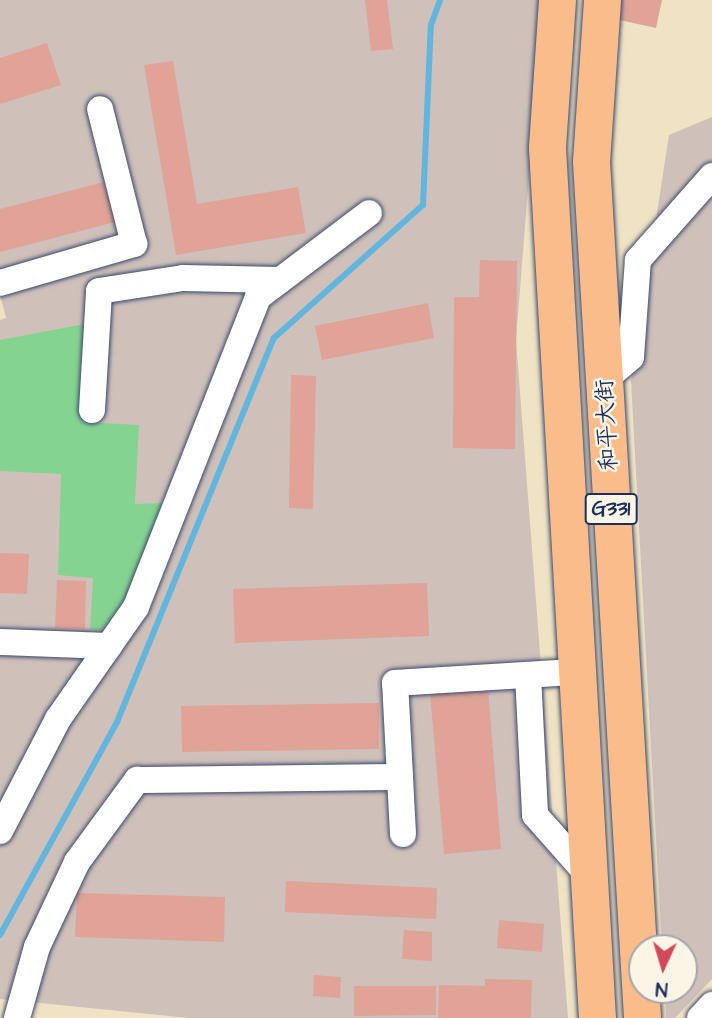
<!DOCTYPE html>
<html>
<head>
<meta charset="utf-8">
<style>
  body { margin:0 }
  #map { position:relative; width:712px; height:1018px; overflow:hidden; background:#f0e3c4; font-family:"Architects Daughter","LXGW WenKai TC",sans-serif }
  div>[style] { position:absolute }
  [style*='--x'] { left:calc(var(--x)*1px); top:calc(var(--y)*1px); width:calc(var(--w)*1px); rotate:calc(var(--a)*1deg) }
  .industrial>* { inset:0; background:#cfc1ba }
  .green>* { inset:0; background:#85d391 }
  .stream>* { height:6px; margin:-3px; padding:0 3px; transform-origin:3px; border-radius:3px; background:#62b6de }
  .building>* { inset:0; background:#dfa398 }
  .roads { filter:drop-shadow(0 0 2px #3b4a6d) drop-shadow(0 0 2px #3b4a6d) }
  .minor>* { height:26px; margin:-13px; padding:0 13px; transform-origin:13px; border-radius:13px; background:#fff }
  .highway>* { height:37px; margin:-18.5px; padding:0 18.5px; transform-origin:18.5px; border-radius:18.5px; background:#fabc8b }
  span { translate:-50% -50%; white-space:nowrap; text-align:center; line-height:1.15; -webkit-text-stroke:5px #fcf5e5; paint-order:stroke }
  .shield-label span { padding:2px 5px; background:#fcf5e5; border:2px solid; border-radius:5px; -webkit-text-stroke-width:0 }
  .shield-label { font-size:21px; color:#1b2f5e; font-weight:700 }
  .street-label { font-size:23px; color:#1b2f5e }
  .north { position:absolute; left:628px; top:934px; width:70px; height:70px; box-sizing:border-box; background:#fcf5e5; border:2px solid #a2a6af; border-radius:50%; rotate:184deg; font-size:19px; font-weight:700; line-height:28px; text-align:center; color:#1b2f5e }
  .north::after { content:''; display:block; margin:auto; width:24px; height:32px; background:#d1495b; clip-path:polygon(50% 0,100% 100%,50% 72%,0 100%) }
</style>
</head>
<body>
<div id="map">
  <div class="industrial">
    <div style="clip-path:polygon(0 0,543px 0,516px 340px,568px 1018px,189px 1018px,0 999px,0 320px,6px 318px,0 295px)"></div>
    <div style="clip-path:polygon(712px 117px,712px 979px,675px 1018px,666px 1018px,665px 990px,684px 990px,684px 948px,662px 948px,631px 381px,669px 135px)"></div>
  </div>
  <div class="green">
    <div style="clip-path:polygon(90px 323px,83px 422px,139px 425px,135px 504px,168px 503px,127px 604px,101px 630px,90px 629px,93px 578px,58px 575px,61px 474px,0 471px,0 340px)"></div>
  </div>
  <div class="stream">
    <div style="--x:0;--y:935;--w:243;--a:-61.2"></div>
    <div style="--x:117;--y:722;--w:415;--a:-67.8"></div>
    <div style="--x:274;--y:338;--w:200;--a:-41.8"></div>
    <div style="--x:423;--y:205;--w:180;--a:-87.5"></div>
    <div style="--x:431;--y:25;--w:27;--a:-70"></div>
  </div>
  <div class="building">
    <div style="clip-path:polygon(365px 0,387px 0,393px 49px,371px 51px)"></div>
    <div style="clip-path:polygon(619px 0,662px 0,656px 28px,615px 19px)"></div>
    <div style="clip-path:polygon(47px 43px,61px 85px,0 104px,0 58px)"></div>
    <div style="clip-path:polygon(173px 61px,197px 204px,298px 187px,306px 233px,176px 255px,144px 65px)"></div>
    <div style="clip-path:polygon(104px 182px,115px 222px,0 252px,0 209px)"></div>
    <div style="clip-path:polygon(480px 260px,517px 261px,515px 449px,453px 448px,454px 297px,479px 297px)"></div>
    <div style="clip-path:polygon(428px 303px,434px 338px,322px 360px,315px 326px)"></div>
    <div style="clip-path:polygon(291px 375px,316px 376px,313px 509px,289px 508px)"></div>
    <div style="clip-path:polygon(0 553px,29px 554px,27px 594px,0 593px)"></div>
    <div style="clip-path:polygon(57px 580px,86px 581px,85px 629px,55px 628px)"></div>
    <div style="clip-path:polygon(427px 583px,429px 636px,235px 643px,233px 589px)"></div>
    <div style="clip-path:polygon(488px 688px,501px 849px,444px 854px,430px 693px)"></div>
    <div style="clip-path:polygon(379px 703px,379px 749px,182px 752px,181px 706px)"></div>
    <div style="clip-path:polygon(286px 881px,437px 888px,436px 919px,285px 912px)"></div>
    <div style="clip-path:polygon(77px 893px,225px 897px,224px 942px,75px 937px)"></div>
    <div style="clip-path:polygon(499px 920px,544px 924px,542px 952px,497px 948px)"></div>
    <div style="clip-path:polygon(404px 930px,432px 932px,432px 961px,402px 959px)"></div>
    <div style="clip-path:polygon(314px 975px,341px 977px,340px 998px,313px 996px)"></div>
    <div style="clip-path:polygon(485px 979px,532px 980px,531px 1018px,438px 1018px,439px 985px,485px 986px)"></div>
    <div style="clip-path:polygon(354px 986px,436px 986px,436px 1015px,354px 1016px)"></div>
  </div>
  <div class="roads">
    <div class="minor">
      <div style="--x:0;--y:283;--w:140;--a:-16.2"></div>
      <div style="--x:134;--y:244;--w:139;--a:-104.1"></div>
      <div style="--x:604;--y:380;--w:35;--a:-40"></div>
      <div style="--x:631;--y:357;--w:97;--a:-85.9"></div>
      <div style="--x:638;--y:260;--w:112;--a:-48.6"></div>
      <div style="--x:92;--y:410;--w:119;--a:-86.6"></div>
      <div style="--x:99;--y:291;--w:85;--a:-8.8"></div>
      <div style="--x:183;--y:278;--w:97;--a:1.2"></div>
      <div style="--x:0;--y:642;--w:109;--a:2.1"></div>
      <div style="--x:528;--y:675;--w:140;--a:87.1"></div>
      <div style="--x:535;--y:815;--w:81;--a:48.5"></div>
      <div style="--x:0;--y:831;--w:126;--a:-62.6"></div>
      <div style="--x:58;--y:719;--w:136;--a:-55.1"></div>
      <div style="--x:136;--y:607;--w:333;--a:-68.5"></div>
      <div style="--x:258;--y:297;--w:139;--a:-37.1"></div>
      <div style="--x:403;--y:834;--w:151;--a:-93"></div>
      <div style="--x:395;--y:683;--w:182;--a:-3.5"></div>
      <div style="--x:17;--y:1018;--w:74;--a:-74.3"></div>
      <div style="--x:37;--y:947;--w:94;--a:-64.8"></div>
      <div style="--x:77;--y:862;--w:102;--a:-53.8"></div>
      <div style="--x:137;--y:780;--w:263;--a:-0.7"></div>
      <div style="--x:700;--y:1018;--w:18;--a:-47"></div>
    </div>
    <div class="highway">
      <div style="--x:557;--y:0;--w:148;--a:93.9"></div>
      <div style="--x:547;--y:148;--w:871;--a:86.71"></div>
      <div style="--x:602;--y:0;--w:161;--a:93.9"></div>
      <div style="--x:591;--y:161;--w:859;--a:86.59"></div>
    </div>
  </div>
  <div class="shield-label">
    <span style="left:611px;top:509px">G331</span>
  </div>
  <div class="street-label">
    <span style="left:607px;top:425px;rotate:-93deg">和平大街</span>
  </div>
  <div class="north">N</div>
</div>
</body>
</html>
